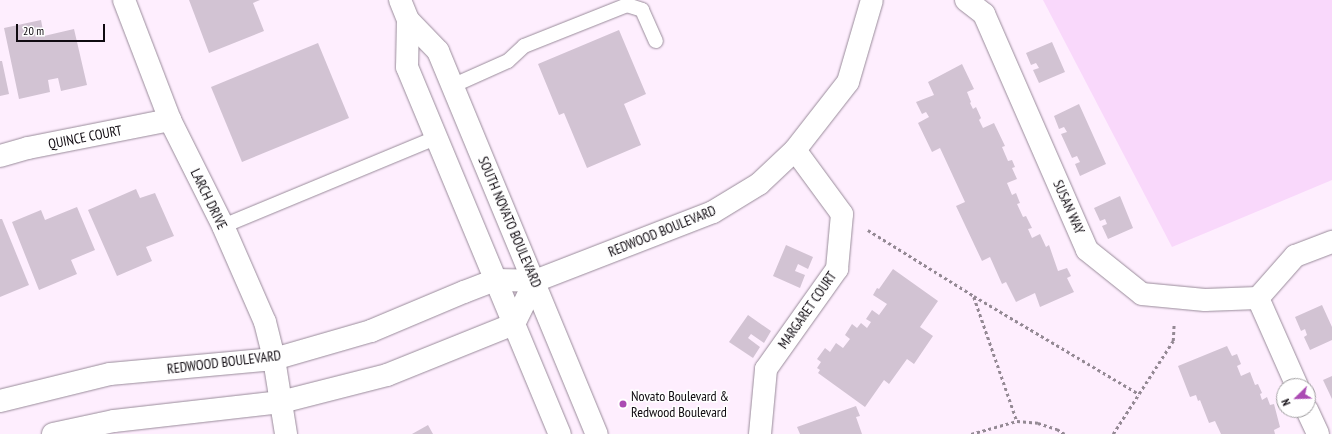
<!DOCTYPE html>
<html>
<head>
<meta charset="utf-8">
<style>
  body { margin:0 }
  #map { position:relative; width:1332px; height:434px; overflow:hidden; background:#feeefe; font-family:"PT Sans Narrow",sans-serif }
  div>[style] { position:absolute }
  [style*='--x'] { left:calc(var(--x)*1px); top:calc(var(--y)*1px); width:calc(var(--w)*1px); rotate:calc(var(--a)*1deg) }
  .green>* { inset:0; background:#f9d8fb }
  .building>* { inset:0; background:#d2c3d3 }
  .path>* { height:2.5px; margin-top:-1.25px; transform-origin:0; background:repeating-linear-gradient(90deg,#948994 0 3px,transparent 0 6px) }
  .roads { filter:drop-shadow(0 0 1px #998b9a) drop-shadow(0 0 1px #998b9a) }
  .service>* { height:14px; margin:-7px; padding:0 7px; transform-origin:7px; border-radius:7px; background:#fff }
  .minor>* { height:22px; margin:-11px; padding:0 11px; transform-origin:11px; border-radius:11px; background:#fff }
  .secondary>* { height:22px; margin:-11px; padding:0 11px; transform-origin:11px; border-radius:11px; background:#fff }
  .dots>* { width:11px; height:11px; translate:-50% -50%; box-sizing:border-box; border:2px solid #fff; border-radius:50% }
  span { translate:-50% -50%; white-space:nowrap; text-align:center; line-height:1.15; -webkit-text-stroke:3px #fff; paint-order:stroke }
  .street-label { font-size:14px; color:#0f0a10 }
  .poi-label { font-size:14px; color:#0f0a10 }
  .left { translate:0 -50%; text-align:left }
  .north { position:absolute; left:1276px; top:378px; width:40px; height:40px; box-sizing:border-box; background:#fff; border:1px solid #9f9d9f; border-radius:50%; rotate:247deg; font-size:11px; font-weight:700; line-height:16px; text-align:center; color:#0f0a10 }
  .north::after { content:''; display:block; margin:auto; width:14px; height:18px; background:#ab4bb3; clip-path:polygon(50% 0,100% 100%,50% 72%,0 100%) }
  .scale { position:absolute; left:16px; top:24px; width:89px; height:18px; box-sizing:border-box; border:2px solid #0f0a10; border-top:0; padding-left:5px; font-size:12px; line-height:14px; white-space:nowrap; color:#0f0a10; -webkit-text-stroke:3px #fff; paint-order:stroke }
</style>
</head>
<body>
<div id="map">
  <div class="green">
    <div style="clip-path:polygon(1043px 0,1332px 0,1332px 180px,1172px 247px)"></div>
  </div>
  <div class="building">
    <div style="clip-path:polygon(189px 0,260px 0,253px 3px,264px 31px,209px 53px)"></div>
    <div style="clip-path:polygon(41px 20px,44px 36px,74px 29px,87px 85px,61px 91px,58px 78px,48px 80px,50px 92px,19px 99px,4px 28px)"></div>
    <div style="clip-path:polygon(619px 30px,646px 94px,624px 104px,641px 145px,587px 168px,564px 113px,559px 115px,538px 64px)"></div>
    <div style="clip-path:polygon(1052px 42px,1065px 72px,1039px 83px,1033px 70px,1039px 68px,1036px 63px,1031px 65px,1026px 53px)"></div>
    <div style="clip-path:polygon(318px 43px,349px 118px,242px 162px,211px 87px)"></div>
    <div style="clip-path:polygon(0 61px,2px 61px,9px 94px,0 96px)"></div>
    <div style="clip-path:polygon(962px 64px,974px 89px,967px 92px,971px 102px,970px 103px,973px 109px,976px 107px,981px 118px,979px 120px,983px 128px,994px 123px,1005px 146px,1002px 147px,1008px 161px,1012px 160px,1015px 167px,1012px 168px,1017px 179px,1007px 183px,1012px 195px,1016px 193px,1020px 203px,1017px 204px,1023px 217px,1026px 216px,1032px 228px,1028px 229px,1032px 238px,1040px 234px,1046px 247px,1049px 245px,1058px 271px,1067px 268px,1071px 276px,1067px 278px,1074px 292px,1040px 307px,1035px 293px,1016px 302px,1006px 282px,1002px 284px,990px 257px,982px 261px,956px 206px,965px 202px,940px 148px,932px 152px,918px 123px,929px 117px,926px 112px,922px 114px,916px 102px,934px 95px,928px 82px)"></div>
    <div style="clip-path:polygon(1079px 104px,1106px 164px,1080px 176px,1075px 164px,1080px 162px,1077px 156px,1072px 158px,1061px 134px,1067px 132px,1064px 127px,1059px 129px,1054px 116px)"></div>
    <div style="clip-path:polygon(136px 189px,140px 198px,155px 193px,174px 236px,146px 247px,152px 261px,117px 276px,88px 210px)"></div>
    <div style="clip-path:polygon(1120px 196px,1133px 228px,1108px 239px,1102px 226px,1107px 224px,1105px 219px,1100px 221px,1094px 208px)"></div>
    <div style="clip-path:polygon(77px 207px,95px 250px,71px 260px,77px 274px,39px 290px,12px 222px,41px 210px,45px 220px)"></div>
    <div style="clip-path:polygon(0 219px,2px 219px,29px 285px,0 297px)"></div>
    <div style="clip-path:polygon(786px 245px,813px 257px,808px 269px,798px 264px,795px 271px,805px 275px,800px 288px,773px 276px)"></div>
    <div style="clip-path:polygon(893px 269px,938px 301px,920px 327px,933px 336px,914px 364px,907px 359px,889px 384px,884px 380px,865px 407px,818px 373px,820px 370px,817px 368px,821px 362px,817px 359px,825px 348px,830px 352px,836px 343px,843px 348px,850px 339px,845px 335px,852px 324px,857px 328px,861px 323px,867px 328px,871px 322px,866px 319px,872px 310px,879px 315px,887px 304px,873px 295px,877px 288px,879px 289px)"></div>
    <div style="clip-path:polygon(1322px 305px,1332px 327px,1332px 340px,1310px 350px,1304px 337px,1307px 335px,1305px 329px,1301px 331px,1295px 317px)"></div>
    <div style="clip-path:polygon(748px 315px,771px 331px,764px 343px,751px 334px,748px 338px,760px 347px,753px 358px,729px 342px)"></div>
    <div style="clip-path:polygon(1227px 346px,1232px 356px,1237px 354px,1241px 364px,1237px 366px,1241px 376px,1250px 372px,1255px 385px,1258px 384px,1262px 393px,1260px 394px,1262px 400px,1267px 397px,1270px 405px,1274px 404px,1280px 427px,1274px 430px,1275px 434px,1221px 434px,1215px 421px,1209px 423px,1200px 400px,1198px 401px,1196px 395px,1190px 397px,1178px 366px)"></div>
    <div style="clip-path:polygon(1332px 376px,1332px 399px,1323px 380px)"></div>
    <div style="clip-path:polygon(856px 406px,860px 416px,856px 417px,862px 434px,800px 434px,797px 427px)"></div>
    <div style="clip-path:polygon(428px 425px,433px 434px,412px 434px)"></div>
  </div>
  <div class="path">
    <div style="--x:868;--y:230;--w:125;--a:31.9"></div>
    <div style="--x:974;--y:296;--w:192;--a:30.7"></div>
    <div style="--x:974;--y:297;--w:131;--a:70.9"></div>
    <div style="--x:971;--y:434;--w:48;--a:-15.8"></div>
    <div style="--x:1017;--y:421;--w:21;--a:5"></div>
    <div style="--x:1038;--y:423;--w:20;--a:18"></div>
    <div style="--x:1057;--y:429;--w:9;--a:32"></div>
    <div style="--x:1113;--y:434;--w:111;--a:-57.2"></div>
    <div style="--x:1173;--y:341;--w:18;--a:-87"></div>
  </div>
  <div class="roads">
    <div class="service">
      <div style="--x:452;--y:86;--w:61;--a:-24.1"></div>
      <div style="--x:508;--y:61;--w:22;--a:-43"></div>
      <div style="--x:524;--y:46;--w:111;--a:-21.7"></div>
      <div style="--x:627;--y:5;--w:16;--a:18"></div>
      <div style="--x:642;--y:10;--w:34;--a:66"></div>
      <div style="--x:223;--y:226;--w:230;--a:-22.5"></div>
    </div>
    <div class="minor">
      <div style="--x:124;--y:0;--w:129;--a:69"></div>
      <div style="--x:170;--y:120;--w:119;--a:63.4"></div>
      <div style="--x:223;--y:226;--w:105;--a:66.4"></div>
      <div style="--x:265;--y:322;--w:38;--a:76"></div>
      <div style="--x:274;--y:359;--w:76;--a:80.9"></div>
      <div style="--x:966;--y:0;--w:23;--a:38"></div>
      <div style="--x:984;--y:14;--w:257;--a:66.4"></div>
      <div style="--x:1087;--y:250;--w:70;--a:38.7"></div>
      <div style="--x:1142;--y:294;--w:63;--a:5.4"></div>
      <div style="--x:1205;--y:300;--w:53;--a:-2.2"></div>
      <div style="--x:1258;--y:298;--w:96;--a:66.1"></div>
      <div style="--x:0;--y:156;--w:29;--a:-16"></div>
      <div style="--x:28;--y:148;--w:145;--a:-11.2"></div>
      <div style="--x:1258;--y:298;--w:56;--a:-48.6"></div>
      <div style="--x:1295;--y:256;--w:40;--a:-21"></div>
      <div style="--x:0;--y:401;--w:113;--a:-13.8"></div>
      <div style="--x:110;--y:374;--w:165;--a:-5.2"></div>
      <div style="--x:274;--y:359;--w:101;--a:-16.1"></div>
      <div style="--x:371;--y:331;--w:101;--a:-22.8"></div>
      <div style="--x:464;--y:292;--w:34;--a:-21"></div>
      <div style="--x:496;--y:280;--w:39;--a:1"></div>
      <div style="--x:535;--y:281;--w:191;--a:-21.2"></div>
      <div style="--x:713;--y:212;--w:54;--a:-31.3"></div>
      <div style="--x:759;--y:184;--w:50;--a:-43.4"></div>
      <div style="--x:795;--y:150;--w:86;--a:-52.1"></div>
      <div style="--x:848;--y:82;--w:85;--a:-73.7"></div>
      <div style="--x:1307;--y:410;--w:26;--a:65"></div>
      <div style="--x:53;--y:434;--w:62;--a:-12"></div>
      <div style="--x:114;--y:421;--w:168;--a:-6.5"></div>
      <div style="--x:281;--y:402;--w:109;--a:-14.3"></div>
      <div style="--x:387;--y:375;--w:137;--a:-21.9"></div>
      <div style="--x:514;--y:324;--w:48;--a:-64"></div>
      <div style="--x:760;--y:434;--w:65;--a:-84.7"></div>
      <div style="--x:766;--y:369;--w:123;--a:-54.6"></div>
      <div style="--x:837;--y:269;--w:55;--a:-84.8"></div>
      <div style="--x:842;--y:214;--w:79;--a:-126.3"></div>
    </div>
    <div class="secondary">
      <div style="--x:400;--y:0;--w:22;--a:68"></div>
      <div style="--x:408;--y:20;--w:43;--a:45.9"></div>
      <div style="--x:438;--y:51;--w:415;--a:67.5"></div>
      <div style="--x:408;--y:20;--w:47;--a:91.2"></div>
      <div style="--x:407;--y:67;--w:398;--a:67.4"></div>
    </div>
  </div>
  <div class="dots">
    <div style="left:623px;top:404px;background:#ab4bb3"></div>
  </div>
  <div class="street-label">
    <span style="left:85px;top:137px;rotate:-11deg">QUINCE COURT</span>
    <span style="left:209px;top:199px;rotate:64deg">LARCH DRIVE</span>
    <span style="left:1069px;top:207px;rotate:66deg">SUSAN WAY</span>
    <span style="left:510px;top:222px;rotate:67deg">SOUTH NOVATO BOULEVARD</span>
    <span style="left:662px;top:231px;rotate:-22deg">REDWOOD BOULEVARD</span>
    <span style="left:807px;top:310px;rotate:-55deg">MARGARET COURT</span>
    <span style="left:224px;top:362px;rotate:-7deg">REDWOOD BOULEVARD</span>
  </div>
  <div class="poi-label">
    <span class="left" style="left:631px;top:404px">Novato Boulevard &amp;<br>Redwood Boulevard</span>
  </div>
  <div class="north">N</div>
  <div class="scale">20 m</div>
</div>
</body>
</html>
